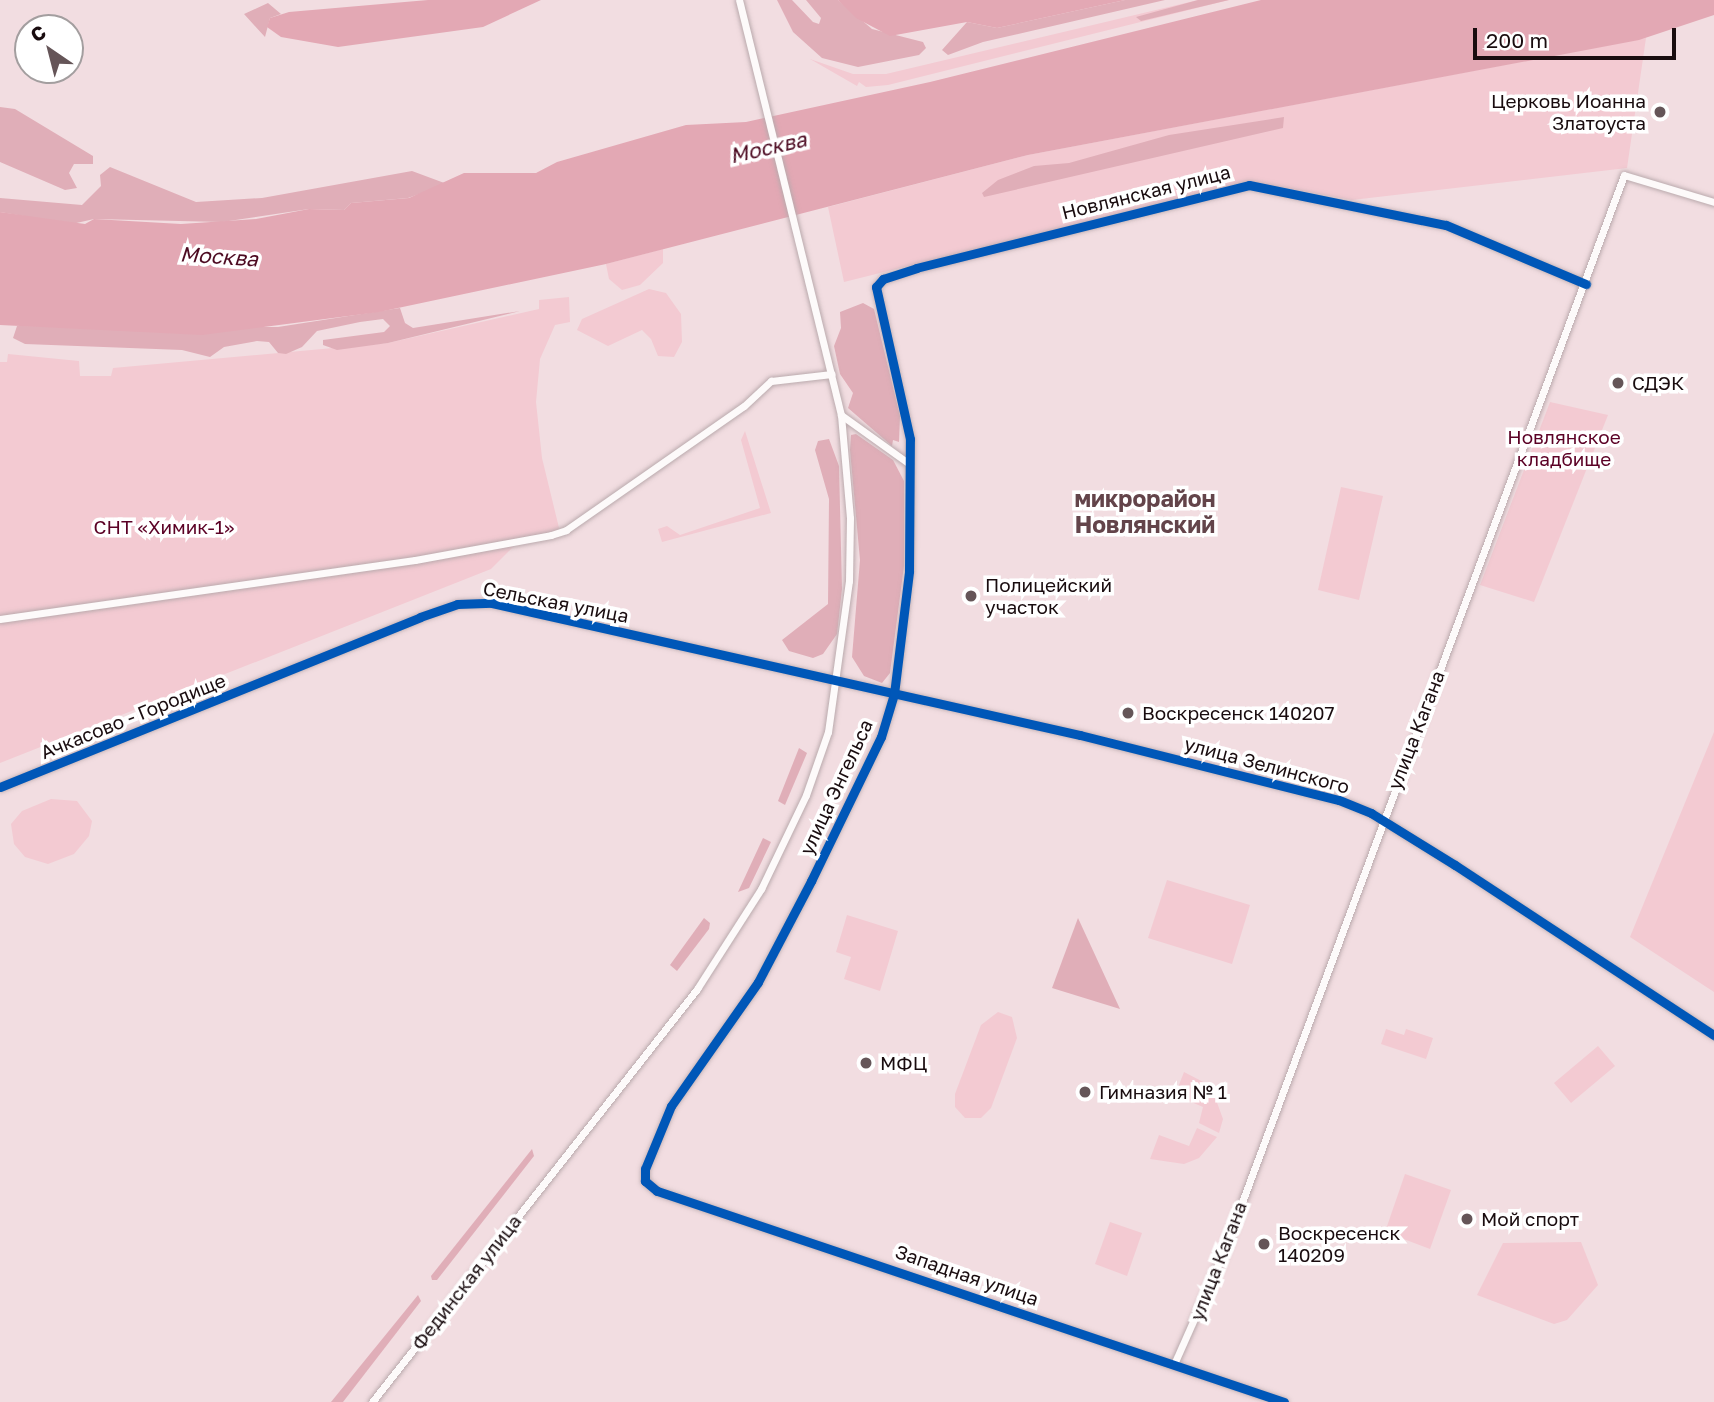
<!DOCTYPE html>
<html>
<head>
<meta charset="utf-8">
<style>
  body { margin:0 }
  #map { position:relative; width:1714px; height:1402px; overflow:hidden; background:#f2dde1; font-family:"Golos Text",sans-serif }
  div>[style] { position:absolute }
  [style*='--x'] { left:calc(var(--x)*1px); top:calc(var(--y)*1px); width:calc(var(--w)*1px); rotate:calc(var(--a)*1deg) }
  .green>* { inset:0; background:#f3cad2 }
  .forest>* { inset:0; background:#e0aeb8 }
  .water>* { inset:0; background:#e3a8b4 }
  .roads { filter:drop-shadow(0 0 2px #baaaad) drop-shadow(0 0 2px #baaaad) }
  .minor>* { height:7px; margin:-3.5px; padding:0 3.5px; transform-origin:3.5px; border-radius:3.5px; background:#fdfafa }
  .cycleway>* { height:9px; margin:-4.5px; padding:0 4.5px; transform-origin:4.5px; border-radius:4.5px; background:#0057b8 }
  .dots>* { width:19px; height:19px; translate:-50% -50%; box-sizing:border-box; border:4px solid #fff; border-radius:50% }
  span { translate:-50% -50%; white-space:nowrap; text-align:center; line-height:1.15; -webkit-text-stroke:7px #fff; paint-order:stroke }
  .poi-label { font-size:19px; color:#190c0f }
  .right { translate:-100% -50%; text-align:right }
  .left { translate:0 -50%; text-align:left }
  .street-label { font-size:19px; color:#190c0f }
  .park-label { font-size:19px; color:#5b0125 }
  .water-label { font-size:21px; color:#4d0b22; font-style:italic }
  .quarter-label { font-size:23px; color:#63444a; font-weight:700 }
  .north { position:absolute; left:14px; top:14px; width:70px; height:70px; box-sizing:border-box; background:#fff; border:2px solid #a39e9f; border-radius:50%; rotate:325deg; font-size:19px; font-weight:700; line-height:28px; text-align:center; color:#190c0f }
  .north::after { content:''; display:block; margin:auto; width:24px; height:32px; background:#655558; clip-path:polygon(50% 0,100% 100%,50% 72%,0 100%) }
  .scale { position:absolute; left:1473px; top:28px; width:203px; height:32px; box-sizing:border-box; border:4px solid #190c0f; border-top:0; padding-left:9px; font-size:21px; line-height:24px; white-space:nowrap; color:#190c0f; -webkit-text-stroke:5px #fff; paint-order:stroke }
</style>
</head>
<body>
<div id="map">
  <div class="green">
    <div style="clip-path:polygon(1198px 0,1229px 0,888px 85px,866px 87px,859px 82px,857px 86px,810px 59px,853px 74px,886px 74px)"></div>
    <div style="clip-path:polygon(1646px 38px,1627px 168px,1352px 200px,1248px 181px,844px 282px,828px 207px,1028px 155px)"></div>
    <div style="clip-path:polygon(663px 249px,663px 263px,640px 285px,622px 290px,609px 279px,606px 264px)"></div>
    <div style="clip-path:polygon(649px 289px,666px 293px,681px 314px,682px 342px,674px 357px,658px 356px,651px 339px,642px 330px,608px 346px,577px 330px,582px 319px)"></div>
    <div style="clip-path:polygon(569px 297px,570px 322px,555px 325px,540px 359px,536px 402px,542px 458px,560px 532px,518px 542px,491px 569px,0 763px,0 362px,7px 362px,8px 354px,79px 361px,80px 376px,111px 376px,113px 368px,388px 343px,539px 309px,539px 300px)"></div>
    <div style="clip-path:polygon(1550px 402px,1608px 415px,1534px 602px,1480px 585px)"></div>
    <div style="clip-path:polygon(745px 431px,771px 513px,662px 542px,658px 529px,667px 526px,680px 535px,760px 508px,741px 440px)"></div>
    <div style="clip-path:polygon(1341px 487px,1383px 496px,1359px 600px,1318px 590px)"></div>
    <div style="clip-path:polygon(1714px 732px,1714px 992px,1630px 937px)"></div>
    <div style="clip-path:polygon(51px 799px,77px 801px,92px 821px,89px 836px,74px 854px,48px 864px,25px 857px,14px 844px,11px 824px,22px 811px)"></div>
    <div style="clip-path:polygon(1167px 880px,1250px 905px,1232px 964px,1148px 938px)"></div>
    <div style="clip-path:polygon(847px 915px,898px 931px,880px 991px,844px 979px,851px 957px,836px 952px)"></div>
    <div style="clip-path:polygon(998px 1012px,1012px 1017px,1017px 1038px,991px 1108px,981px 1118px,965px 1118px,955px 1107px,955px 1094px,981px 1025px)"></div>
    <div style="clip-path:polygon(1386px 1029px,1404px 1035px,1406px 1029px,1433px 1038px,1426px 1059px,1381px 1044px)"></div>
    <div style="clip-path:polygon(1598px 1046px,1615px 1066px,1571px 1103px,1554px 1083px)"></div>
    <div style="clip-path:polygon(1184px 1072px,1211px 1086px,1223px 1119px,1219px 1133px,1199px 1123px,1203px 1107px,1175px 1095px)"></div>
    <div style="clip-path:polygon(1197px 1128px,1217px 1137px,1199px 1158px,1184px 1164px,1150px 1159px,1159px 1135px,1189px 1146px)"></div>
    <div style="clip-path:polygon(1405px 1174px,1451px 1190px,1430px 1249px,1385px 1232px)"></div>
    <div style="clip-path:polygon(1110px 1222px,1142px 1233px,1127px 1276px,1095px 1264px)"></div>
    <div style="clip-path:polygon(1581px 1242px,1598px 1285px,1567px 1320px,1554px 1324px,1477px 1295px,1503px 1243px)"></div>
  </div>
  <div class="forest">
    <div style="clip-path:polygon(777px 0,792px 0,813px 22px,819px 24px,821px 18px,806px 0,838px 0,872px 29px,923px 42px,926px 48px,919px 55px,858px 67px,822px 58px,793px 32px)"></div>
    <div style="clip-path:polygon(1125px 0,1165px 0,983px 42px,948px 55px,942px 50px,967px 22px,997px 28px)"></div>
    <div style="clip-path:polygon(1198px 0,1229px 0,1141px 21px,1136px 17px)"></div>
    <div style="clip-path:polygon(268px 3px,281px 14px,270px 18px,265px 37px,244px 14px)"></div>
    <div style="clip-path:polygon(0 107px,15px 109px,93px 156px,93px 164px,74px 164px,69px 173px,77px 188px,65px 190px,0 162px)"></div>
    <div style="clip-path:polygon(1284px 117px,1283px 128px,984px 197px,982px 193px,998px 180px,1034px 166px,1069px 163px,1169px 135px)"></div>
    <div style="clip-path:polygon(110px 167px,196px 202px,262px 198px,412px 171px,447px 184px,408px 198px,351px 203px,344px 210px,309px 209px,222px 222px,94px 219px,72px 224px,0 212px,0 198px,82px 205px,101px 186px,100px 175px)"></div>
    <div style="clip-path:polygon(863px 303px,874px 309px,900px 416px,899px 442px,893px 440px,892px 446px,848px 408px,853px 393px,840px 374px,834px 346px,841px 328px,840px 312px)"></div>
    <div style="clip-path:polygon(400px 308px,405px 323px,413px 328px,520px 311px,388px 343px,337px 350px,323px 345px,323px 340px,384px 332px,390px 326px,383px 319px,360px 322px,317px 331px,302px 347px,286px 354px,278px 353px,269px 342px,257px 341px,224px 347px,210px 357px,182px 350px,25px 344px,13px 338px,17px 326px,278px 327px)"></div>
    <div style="clip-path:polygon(856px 434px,893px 460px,904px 481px,904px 566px,890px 673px,882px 683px,864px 676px,852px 657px,860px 560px,850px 450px,851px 435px)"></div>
    <div style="clip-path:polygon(829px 439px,839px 466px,842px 589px,837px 634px,823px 654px,813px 658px,789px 651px,782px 640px,828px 604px,829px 499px,815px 450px,818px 441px)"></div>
    <div style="clip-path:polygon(799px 748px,807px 753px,785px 805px,778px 801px)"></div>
    <div style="clip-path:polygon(763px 838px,771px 842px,749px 888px,738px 892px)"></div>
    <div style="clip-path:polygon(704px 918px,710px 923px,709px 929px,677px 971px,670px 965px)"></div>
    <div style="clip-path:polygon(1078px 918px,1120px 1009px,1052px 988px)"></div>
    <div style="clip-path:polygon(532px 1149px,534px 1156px,437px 1280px,432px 1280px,431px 1276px)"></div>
    <div style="clip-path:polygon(418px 1295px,421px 1301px,343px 1402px,331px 1402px)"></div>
  </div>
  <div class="water">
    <div style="clip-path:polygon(428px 0,541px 0,483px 27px,338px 47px,281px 37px,267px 27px,270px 18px,289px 12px)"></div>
    <div style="clip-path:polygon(838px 0,1125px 0,997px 28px,967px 22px,890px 36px,856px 18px)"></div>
    <div style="clip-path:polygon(1261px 0,1714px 0,1714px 15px,1639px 40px,1028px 155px,606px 264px,379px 312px,202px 335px,0 325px,0 212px,85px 224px,94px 219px,181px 224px,256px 219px,309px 209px,344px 210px,351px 203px,409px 198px,464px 173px,536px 173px,557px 162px,686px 125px,746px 122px,930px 82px)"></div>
  </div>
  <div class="roads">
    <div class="minor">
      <div style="--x:841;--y:415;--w:82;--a:35.6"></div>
      <div style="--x:0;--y:619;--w:419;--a:-8.1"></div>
      <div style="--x:415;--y:560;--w:138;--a:-10.4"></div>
      <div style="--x:551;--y:535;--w:16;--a:-18"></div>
      <div style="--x:566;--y:530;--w:217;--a:-34.9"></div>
      <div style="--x:744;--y:406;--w:37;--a:-43"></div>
      <div style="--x:771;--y:381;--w:61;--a:-6.5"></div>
      <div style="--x:0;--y:787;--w:453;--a:-22"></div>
      <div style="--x:420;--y:617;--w:39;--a:-19"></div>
      <div style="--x:457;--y:604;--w:35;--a:-2"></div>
      <div style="--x:492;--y:603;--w:603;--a:12.65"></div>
      <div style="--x:1080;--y:735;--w:267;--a:14.1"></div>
      <div style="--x:1339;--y:800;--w:35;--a:22"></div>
      <div style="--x:1371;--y:813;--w:99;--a:31.8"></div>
      <div style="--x:1455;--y:865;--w:310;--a:33.3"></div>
      <div style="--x:1175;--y:1362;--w:116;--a:-66.1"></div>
      <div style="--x:1222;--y:1256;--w:1153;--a:-69.6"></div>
      <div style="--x:1624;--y:175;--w:94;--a:16.7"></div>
      <div style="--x:372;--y:1402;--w:526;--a:-51.8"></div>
      <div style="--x:697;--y:989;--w:119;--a:-57.4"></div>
      <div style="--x:761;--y:889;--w:104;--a:-64.4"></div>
      <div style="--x:806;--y:795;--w:67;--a:-70.8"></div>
      <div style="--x:828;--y:732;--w:152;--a:-82.1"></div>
      <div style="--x:849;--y:581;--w:63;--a:-89.1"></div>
      <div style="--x:850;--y:518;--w:103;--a:-95"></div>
      <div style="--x:841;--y:415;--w:427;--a:-103.8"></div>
      <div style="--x:1284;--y:1402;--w:662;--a:-161.4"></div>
      <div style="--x:657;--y:1191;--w:16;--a:-140"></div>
      <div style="--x:645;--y:1181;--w:12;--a:-90"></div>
      <div style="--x:645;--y:1169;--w:68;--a:-67.6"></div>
      <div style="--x:671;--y:1106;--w:151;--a:-54.9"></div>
      <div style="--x:758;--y:982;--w:114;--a:-62.3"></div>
      <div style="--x:811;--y:881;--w:160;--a:-64.1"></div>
      <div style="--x:881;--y:737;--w:45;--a:-73.2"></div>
      <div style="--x:894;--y:694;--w:124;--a:-83"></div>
      <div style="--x:909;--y:571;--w:132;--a:-89.6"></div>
      <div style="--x:910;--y:439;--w:156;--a:-102.6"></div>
      <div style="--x:876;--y:287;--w:11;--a:-49"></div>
      <div style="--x:883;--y:279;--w:35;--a:-18"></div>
      <div style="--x:916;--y:268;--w:343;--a:-14"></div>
      <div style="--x:1249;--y:185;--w:201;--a:11.5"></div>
      <div style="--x:1446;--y:225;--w:152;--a:22.9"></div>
    </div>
  </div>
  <div class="cycleway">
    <div style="--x:0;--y:787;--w:453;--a:-22"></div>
    <div style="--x:420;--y:617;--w:39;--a:-19"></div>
    <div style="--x:457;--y:604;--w:35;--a:-2"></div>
    <div style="--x:492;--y:603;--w:603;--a:12.65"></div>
    <div style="--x:1080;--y:735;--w:267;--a:14.1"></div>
    <div style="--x:1339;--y:800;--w:35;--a:22"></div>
    <div style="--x:1371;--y:813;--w:99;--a:31.8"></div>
    <div style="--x:1455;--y:865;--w:310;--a:33.3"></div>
    <div style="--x:1284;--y:1402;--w:662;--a:-161.4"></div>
    <div style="--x:657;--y:1191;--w:16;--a:-140"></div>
    <div style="--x:645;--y:1181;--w:12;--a:-90"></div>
    <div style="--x:645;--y:1169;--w:68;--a:-67.6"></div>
    <div style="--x:671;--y:1106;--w:151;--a:-54.9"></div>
    <div style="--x:758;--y:982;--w:114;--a:-62.3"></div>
    <div style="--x:811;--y:881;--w:160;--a:-64.1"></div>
    <div style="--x:881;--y:737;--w:45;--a:-73.2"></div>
    <div style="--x:894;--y:694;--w:124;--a:-83"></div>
    <div style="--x:909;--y:571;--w:132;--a:-89.6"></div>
    <div style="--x:910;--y:439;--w:156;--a:-102.6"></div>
    <div style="--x:876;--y:287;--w:11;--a:-49"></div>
    <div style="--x:883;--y:279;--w:35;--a:-18"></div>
    <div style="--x:916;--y:268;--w:343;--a:-14"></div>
    <div style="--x:1249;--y:185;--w:201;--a:11.5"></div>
    <div style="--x:1446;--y:225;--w:152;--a:22.9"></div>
  </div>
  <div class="dots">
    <div style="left:1660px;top:112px;background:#655558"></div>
    <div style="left:1618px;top:383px;background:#655558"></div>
    <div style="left:971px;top:596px;background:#655558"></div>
    <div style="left:1128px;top:713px;background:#655558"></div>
    <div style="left:866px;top:1063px;background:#655558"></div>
    <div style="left:1085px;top:1092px;background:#655558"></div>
    <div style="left:1467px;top:1219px;background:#655558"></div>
    <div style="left:1264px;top:1244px;background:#655558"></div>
  </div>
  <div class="poi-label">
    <span class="right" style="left:1646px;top:112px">Церковь Иоанна<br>Златоуста</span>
    <span class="left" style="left:1632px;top:383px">СДЭК</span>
    <span class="left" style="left:985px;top:596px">Полицейский<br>участок</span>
    <span class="left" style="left:1142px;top:713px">Воскресенск 140207</span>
    <span class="left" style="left:880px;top:1063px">МФЦ</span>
    <span class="left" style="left:1099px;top:1092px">Гимназия № 1</span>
    <span class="left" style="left:1481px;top:1219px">Мой спорт</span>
    <span class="left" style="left:1278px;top:1244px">Воскресенск<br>140209</span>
  </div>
  <div class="street-label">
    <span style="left:1146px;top:192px;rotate:-14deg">Новлянская улица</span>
    <span style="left:556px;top:602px;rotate:11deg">Сельская улица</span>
    <span style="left:133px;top:716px;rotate:-22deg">Ачкасово - Городище</span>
    <span style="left:1416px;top:730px;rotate:-69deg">улица Кагана</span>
    <span style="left:1267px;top:765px;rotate:15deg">улица Зелинского</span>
    <span style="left:836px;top:787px;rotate:-65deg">улица Энгельса</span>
    <span style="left:1218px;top:1261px;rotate:-69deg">улица Кагана</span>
    <span style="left:967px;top:1275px;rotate:19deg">Западная улица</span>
    <span style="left:466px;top:1282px;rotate:-52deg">Фединская улица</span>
  </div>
  <div class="park-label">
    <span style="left:1564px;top:448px">Новлянское<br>кладбище</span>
    <span style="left:164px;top:527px">СНТ «Химик-1»</span>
  </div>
  <div class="water-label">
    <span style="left:768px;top:147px;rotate:-13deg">Москва</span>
    <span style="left:219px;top:256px;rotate:4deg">Москва</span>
  </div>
  <div class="quarter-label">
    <span style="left:1145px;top:511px">микрорайон<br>Новлянский</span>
  </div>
  <div class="north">С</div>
  <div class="scale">200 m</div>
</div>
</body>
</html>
